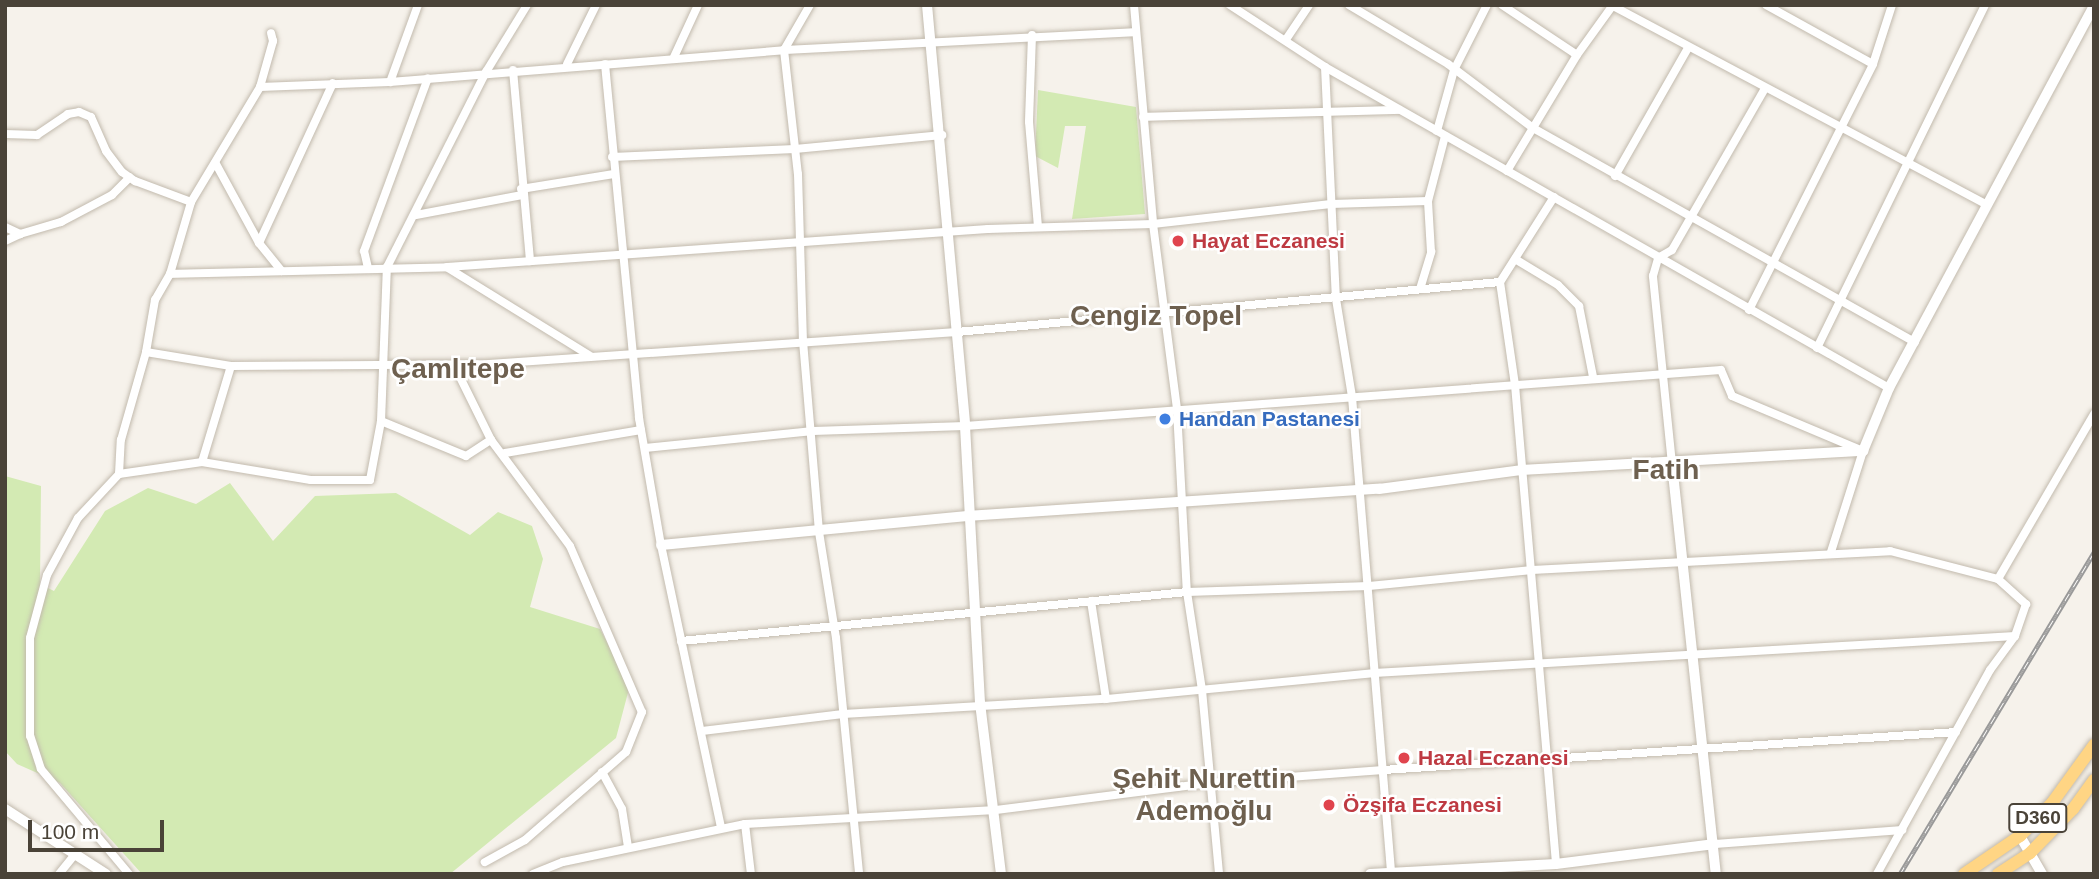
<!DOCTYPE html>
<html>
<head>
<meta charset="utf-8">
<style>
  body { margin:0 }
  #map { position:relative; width:2099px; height:879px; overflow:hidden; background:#f6f2eb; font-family:Arial,sans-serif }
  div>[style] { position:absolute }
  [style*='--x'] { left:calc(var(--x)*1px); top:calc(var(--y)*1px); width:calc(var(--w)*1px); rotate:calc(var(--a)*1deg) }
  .green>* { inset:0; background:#d3eab3 }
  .roads { filter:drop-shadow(0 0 2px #c2baad) drop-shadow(0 0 2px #c2baad) }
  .minor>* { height:8px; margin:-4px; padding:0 4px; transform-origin:4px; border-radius:4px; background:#fff }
  .tertiary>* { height:10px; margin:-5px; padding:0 5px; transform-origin:5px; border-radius:5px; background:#fff }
  .trunk>* { height:12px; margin:-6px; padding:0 6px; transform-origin:6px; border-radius:6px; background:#ffd584 }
  .rail>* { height:5px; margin-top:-2.5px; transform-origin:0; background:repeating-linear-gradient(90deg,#fff 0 8px,#999 0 16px); box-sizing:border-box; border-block:2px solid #999 }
  .dots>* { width:19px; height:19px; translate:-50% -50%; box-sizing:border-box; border:4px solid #fff; border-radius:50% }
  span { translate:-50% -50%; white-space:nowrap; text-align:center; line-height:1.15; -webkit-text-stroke:5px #fff; paint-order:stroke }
  .shield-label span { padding:2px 5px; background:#fff; border:2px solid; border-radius:5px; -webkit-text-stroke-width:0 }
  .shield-label { font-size:19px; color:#4a4338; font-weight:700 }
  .health-label { font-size:21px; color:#be3a42; font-weight:700 }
  .left { translate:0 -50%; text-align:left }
  .shop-label { font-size:21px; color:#366cbe; font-weight:700 }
  .district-label { font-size:28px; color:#6e604f; font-weight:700 }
  .frame { position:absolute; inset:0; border:7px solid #4a4338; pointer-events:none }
  .scale { position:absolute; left:28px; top:820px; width:136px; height:32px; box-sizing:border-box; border:4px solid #4a4338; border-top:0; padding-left:9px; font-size:21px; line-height:24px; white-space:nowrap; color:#4a4338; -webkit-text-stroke:5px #fff; paint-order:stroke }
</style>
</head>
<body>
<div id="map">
  <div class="green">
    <div style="clip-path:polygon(1038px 90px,1136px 107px,1145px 214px,1072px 219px,1086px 126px,1065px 126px,1058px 168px,1035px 156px)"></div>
    <div style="clip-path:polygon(5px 476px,41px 486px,40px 584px,54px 591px,105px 511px,148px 488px,196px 504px,230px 483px,273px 541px,315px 496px,396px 493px,470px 535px,498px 512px,532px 526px,543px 559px,530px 607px,600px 629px,630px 685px,616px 738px,450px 874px,142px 874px,60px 783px,17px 764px,5px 751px)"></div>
  </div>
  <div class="roads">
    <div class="minor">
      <div style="--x:810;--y:5;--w:52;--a:120"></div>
      <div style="--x:784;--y:50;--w:125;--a:83.6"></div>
      <div style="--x:798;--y:174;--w:167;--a:88.3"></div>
      <div style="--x:803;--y:341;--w:192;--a:85.2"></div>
      <div style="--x:819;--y:532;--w:107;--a:80.9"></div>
      <div style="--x:836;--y:638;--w:237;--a:84.4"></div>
      <div style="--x:1134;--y:5;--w:220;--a:85"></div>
      <div style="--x:1153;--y:224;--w:188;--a:82.6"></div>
      <div style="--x:1177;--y:410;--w:182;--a:86.9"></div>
      <div style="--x:1187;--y:592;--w:99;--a:81.3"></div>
      <div style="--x:1202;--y:690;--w:185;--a:84.7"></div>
      <div style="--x:1230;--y:5;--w:113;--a:33.1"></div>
      <div style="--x:1325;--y:67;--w:649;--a:29.65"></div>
      <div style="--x:1349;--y:5;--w:115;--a:30.8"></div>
      <div style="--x:1448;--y:64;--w:106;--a:37"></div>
      <div style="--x:1533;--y:128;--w:438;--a:29.3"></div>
      <div style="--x:1502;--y:5;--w:90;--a:33.7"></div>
      <div style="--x:1766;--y:5;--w:122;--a:28.9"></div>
      <div style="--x:1613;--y:6;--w:424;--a:28"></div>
      <div style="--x:1032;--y:35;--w:87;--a:92"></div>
      <div style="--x:1029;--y:122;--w:105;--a:85.1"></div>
      <div style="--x:1287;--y:38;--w:40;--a:-56"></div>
      <div style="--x:674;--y:57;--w:57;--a:-65.2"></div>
      <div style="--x:567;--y:64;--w:66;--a:-63.8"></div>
      <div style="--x:605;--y:64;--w:356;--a:84.5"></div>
      <div style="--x:639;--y:418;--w:129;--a:80.2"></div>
      <div style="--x:661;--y:545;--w:288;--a:78"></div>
      <div style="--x:1325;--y:67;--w:232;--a:87.3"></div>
      <div style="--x:1336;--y:299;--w:99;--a:80.7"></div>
      <div style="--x:1352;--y:397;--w:479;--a:85.3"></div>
      <div style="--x:513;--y:70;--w:192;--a:84.9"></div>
      <div style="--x:390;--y:82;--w:82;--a:-70"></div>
      <div style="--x:260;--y:87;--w:130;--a:-2.2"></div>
      <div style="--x:390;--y:82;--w:395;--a:-4.6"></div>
      <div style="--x:784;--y:50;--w:351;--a:-2.9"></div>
      <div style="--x:1143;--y:117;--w:256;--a:-1.6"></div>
      <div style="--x:1437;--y:131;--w:63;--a:-74.4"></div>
      <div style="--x:1454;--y:70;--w:73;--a:-63.1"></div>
      <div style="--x:5;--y:134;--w:32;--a:2"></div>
      <div style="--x:37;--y:135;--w:37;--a:-34"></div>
      <div style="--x:68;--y:114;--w:11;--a:-10"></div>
      <div style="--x:79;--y:112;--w:13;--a:23"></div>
      <div style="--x:91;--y:117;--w:37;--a:66"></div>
      <div style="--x:106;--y:151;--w:26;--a:53"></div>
      <div style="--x:122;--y:172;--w:16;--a:35"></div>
      <div style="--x:135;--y:181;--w:60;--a:20.6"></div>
      <div style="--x:612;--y:157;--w:183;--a:-2.5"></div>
      <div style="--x:795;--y:149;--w:148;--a:-5.4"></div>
      <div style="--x:216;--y:164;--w:90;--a:61.4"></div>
      <div style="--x:259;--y:243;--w:36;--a:51"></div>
      <div style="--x:1507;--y:171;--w:135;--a:-58.9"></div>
      <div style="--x:1577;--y:55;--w:62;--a:-54.2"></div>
      <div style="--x:1615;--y:176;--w:147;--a:-60.3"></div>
      <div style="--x:521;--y:189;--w:94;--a:-9.2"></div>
      <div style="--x:1554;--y:197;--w:101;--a:122.4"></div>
      <div style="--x:1500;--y:282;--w:104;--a:81.7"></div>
      <div style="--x:1515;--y:385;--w:481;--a:85.1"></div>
      <div style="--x:416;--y:215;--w:108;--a:-10.7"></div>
      <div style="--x:5;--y:227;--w:17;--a:25"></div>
      <div style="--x:20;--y:234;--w:43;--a:-16.3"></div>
      <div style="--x:61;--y:222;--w:58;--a:-27.9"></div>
      <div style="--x:112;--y:195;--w:25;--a:-45"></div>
      <div style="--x:5;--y:241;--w:17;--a:-25"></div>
      <div style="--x:259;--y:243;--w:176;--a:-65.2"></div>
      <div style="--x:1515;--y:259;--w:50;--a:31.2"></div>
      <div style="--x:1558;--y:285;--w:30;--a:45"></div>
      <div style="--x:1579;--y:306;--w:72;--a:78.8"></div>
      <div style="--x:368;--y:268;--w:17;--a:-103"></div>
      <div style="--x:364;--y:251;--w:184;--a:-69.7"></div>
      <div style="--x:448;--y:268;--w:166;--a:31.7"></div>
      <div style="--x:170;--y:274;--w:277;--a:-1.4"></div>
      <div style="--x:447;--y:267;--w:542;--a:-4.02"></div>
      <div style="--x:988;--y:229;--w:165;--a:-1.7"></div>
      <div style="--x:1153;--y:224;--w:179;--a:-6.4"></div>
      <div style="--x:1331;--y:204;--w:97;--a:-1.8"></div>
      <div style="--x:1420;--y:289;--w:39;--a:-73"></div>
      <div style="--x:1431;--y:252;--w:51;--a:-93.4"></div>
      <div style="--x:1428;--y:201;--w:67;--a:-75.3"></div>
      <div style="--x:1749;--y:310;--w:275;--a:-63.2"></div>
      <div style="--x:1873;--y:64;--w:62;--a:-72.1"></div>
      <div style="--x:1817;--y:348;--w:382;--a:-63.9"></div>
      <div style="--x:146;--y:352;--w:86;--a:9.4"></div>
      <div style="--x:231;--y:366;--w:258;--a:-0.4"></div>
      <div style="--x:489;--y:364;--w:469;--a:-3.9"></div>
      <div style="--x:957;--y:332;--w:545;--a:-5.26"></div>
      <div style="--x:454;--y:365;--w:84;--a:63.7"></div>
      <div style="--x:491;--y:440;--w:132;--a:53.3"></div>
      <div style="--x:570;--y:546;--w:181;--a:66.6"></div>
      <div style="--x:642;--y:712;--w:43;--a:111.8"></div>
      <div style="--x:626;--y:752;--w:134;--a:138.9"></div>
      <div style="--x:525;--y:840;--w:46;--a:151.2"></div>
      <div style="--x:381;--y:421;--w:92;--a:22.4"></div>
      <div style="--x:466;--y:456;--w:30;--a:-33"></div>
      <div style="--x:645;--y:448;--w:169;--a:-5.8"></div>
      <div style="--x:813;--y:431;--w:152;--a:-1.9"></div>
      <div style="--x:965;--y:426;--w:758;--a:-4.24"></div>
      <div style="--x:1721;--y:370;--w:28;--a:67"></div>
      <div style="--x:1732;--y:396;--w:142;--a:22.8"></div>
      <div style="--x:1863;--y:451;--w:106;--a:107.6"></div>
      <div style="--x:505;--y:453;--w:138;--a:-9.6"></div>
      <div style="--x:202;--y:462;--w:100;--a:-73.2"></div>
      <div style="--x:1672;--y:464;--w:189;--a:-95.8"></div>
      <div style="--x:1653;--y:276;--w:19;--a:-74"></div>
      <div style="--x:1658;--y:258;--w:16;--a:-30"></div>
      <div style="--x:1672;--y:250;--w:185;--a:-60.1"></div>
      <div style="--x:119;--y:474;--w:84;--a:-8.2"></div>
      <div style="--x:202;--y:462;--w:110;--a:9.4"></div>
      <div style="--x:311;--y:480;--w:59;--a:0"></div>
      <div style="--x:370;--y:480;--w:60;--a:-79.4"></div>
      <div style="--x:381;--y:421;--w:154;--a:-87.8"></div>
      <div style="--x:387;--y:267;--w:219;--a:-63.1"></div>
      <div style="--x:486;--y:72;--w:79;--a:-58.5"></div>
      <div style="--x:1998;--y:579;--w:191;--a:-59.8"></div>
      <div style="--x:1091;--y:601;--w:99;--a:81.3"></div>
      <div style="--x:681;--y:641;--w:508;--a:-5.53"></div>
      <div style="--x:1187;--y:592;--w:182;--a:-1.9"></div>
      <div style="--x:1369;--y:586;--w:164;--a:-5.6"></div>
      <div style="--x:1532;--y:570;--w:359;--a:-3"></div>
      <div style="--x:1890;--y:551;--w:112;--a:14.5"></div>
      <div style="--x:1998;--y:579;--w:38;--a:42"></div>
      <div style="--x:2026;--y:604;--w:34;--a:109"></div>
      <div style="--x:702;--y:731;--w:142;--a:-6.9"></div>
      <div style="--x:843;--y:714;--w:263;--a:-3.3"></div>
      <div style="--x:1106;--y:699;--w:269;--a:-5.5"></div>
      <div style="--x:1374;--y:673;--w:642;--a:-3.3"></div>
      <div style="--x:2015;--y:636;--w:42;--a:126.3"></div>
      <div style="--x:1990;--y:670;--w:233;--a:119"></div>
      <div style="--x:602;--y:772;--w:42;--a:61.6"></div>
      <div style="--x:622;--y:809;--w:38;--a:81"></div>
      <div style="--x:745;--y:824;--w:50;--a:83.2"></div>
      <div style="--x:1715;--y:844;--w:188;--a:-4.3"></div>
      <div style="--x:59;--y:874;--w:27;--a:-51"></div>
      <div style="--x:129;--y:874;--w:137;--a:-130"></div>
      <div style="--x:41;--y:769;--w:35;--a:-108"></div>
      <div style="--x:30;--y:736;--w:98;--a:-90"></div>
      <div style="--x:30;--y:638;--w:65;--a:-74.9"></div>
      <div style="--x:47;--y:575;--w:65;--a:-61.5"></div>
      <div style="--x:78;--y:518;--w:60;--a:-47"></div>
      <div style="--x:119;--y:474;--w:34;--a:-87"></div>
      <div style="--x:121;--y:440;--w:91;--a:-74.1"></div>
      <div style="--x:146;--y:352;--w:53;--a:-80.2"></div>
      <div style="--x:155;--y:300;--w:30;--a:-60"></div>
      <div style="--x:170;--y:274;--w:75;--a:-73.7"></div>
      <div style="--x:191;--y:202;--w:134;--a:-59"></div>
      <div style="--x:260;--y:87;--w:48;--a:-74.2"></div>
      <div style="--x:273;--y:41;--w:8;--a:-104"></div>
      <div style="--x:533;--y:874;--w:32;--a:-22"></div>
      <div style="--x:563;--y:862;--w:186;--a:-11.8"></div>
      <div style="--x:745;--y:824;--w:251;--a:-3.2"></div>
      <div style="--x:996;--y:810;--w:215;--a:-7.2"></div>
      <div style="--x:1209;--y:783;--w:174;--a:-4.3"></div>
      <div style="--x:1383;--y:770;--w:574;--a:-3.79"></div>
    </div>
    <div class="tertiary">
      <div style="--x:927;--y:5;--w:423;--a:84.8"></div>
      <div style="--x:965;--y:426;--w:277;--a:86.9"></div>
      <div style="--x:980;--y:703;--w:172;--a:83"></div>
      <div style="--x:1672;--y:464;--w:412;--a:83.9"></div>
      <div style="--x:661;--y:545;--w:308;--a:-5.4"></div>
      <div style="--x:968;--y:516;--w:412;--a:-3.8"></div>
      <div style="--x:1379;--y:489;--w:143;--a:-7.6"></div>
      <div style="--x:1521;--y:470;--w:343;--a:-3.2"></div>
      <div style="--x:1863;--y:451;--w:68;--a:-67.6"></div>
      <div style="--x:1889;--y:388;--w:434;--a:-61.8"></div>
      <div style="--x:5;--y:809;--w:120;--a:32.8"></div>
      <div style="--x:2020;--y:836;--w:44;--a:59.9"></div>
      <div style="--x:1370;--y:874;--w:186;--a:-3.1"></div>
      <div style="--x:1556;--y:864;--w:160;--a:-7.2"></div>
    </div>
    <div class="trunk">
      <div style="--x:1964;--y:874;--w:68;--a:-34.2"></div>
      <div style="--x:2020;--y:836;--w:46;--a:-45.9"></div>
      <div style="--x:2052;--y:803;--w:72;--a:-54.1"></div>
      <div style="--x:1998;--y:874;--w:38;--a:-33"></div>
      <div style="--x:2030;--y:853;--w:62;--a:-45.7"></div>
      <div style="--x:2073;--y:809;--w:36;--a:-54"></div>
    </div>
  </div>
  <div class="rail">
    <div style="--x:1900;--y:874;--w:376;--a:-58.9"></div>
  </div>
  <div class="dots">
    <div style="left:1178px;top:241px;background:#e0444e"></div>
    <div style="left:1165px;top:419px;background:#3f7fe0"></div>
    <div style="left:1404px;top:758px;background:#e0444e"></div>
    <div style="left:1329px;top:805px;background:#e0444e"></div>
  </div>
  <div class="shield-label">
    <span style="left:2038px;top:818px">D360</span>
  </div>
  <div class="health-label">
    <span class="left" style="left:1192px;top:241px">Hayat Eczanesi</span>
    <span class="left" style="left:1418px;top:758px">Hazal Eczanesi</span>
    <span class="left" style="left:1343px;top:805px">Özşifa Eczanesi</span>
  </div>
  <div class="shop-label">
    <span class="left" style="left:1179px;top:419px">Handan Pastanesi</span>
  </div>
  <div class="district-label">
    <span style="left:1156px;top:316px">Cengiz Topel</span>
    <span style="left:458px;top:369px">Çamlıtepe</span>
    <span style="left:1666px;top:470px">Fatih</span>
    <span style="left:1204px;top:795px">Şehit Nurettin<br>Ademoğlu</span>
  </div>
  <div class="frame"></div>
  <div class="scale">100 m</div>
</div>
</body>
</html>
